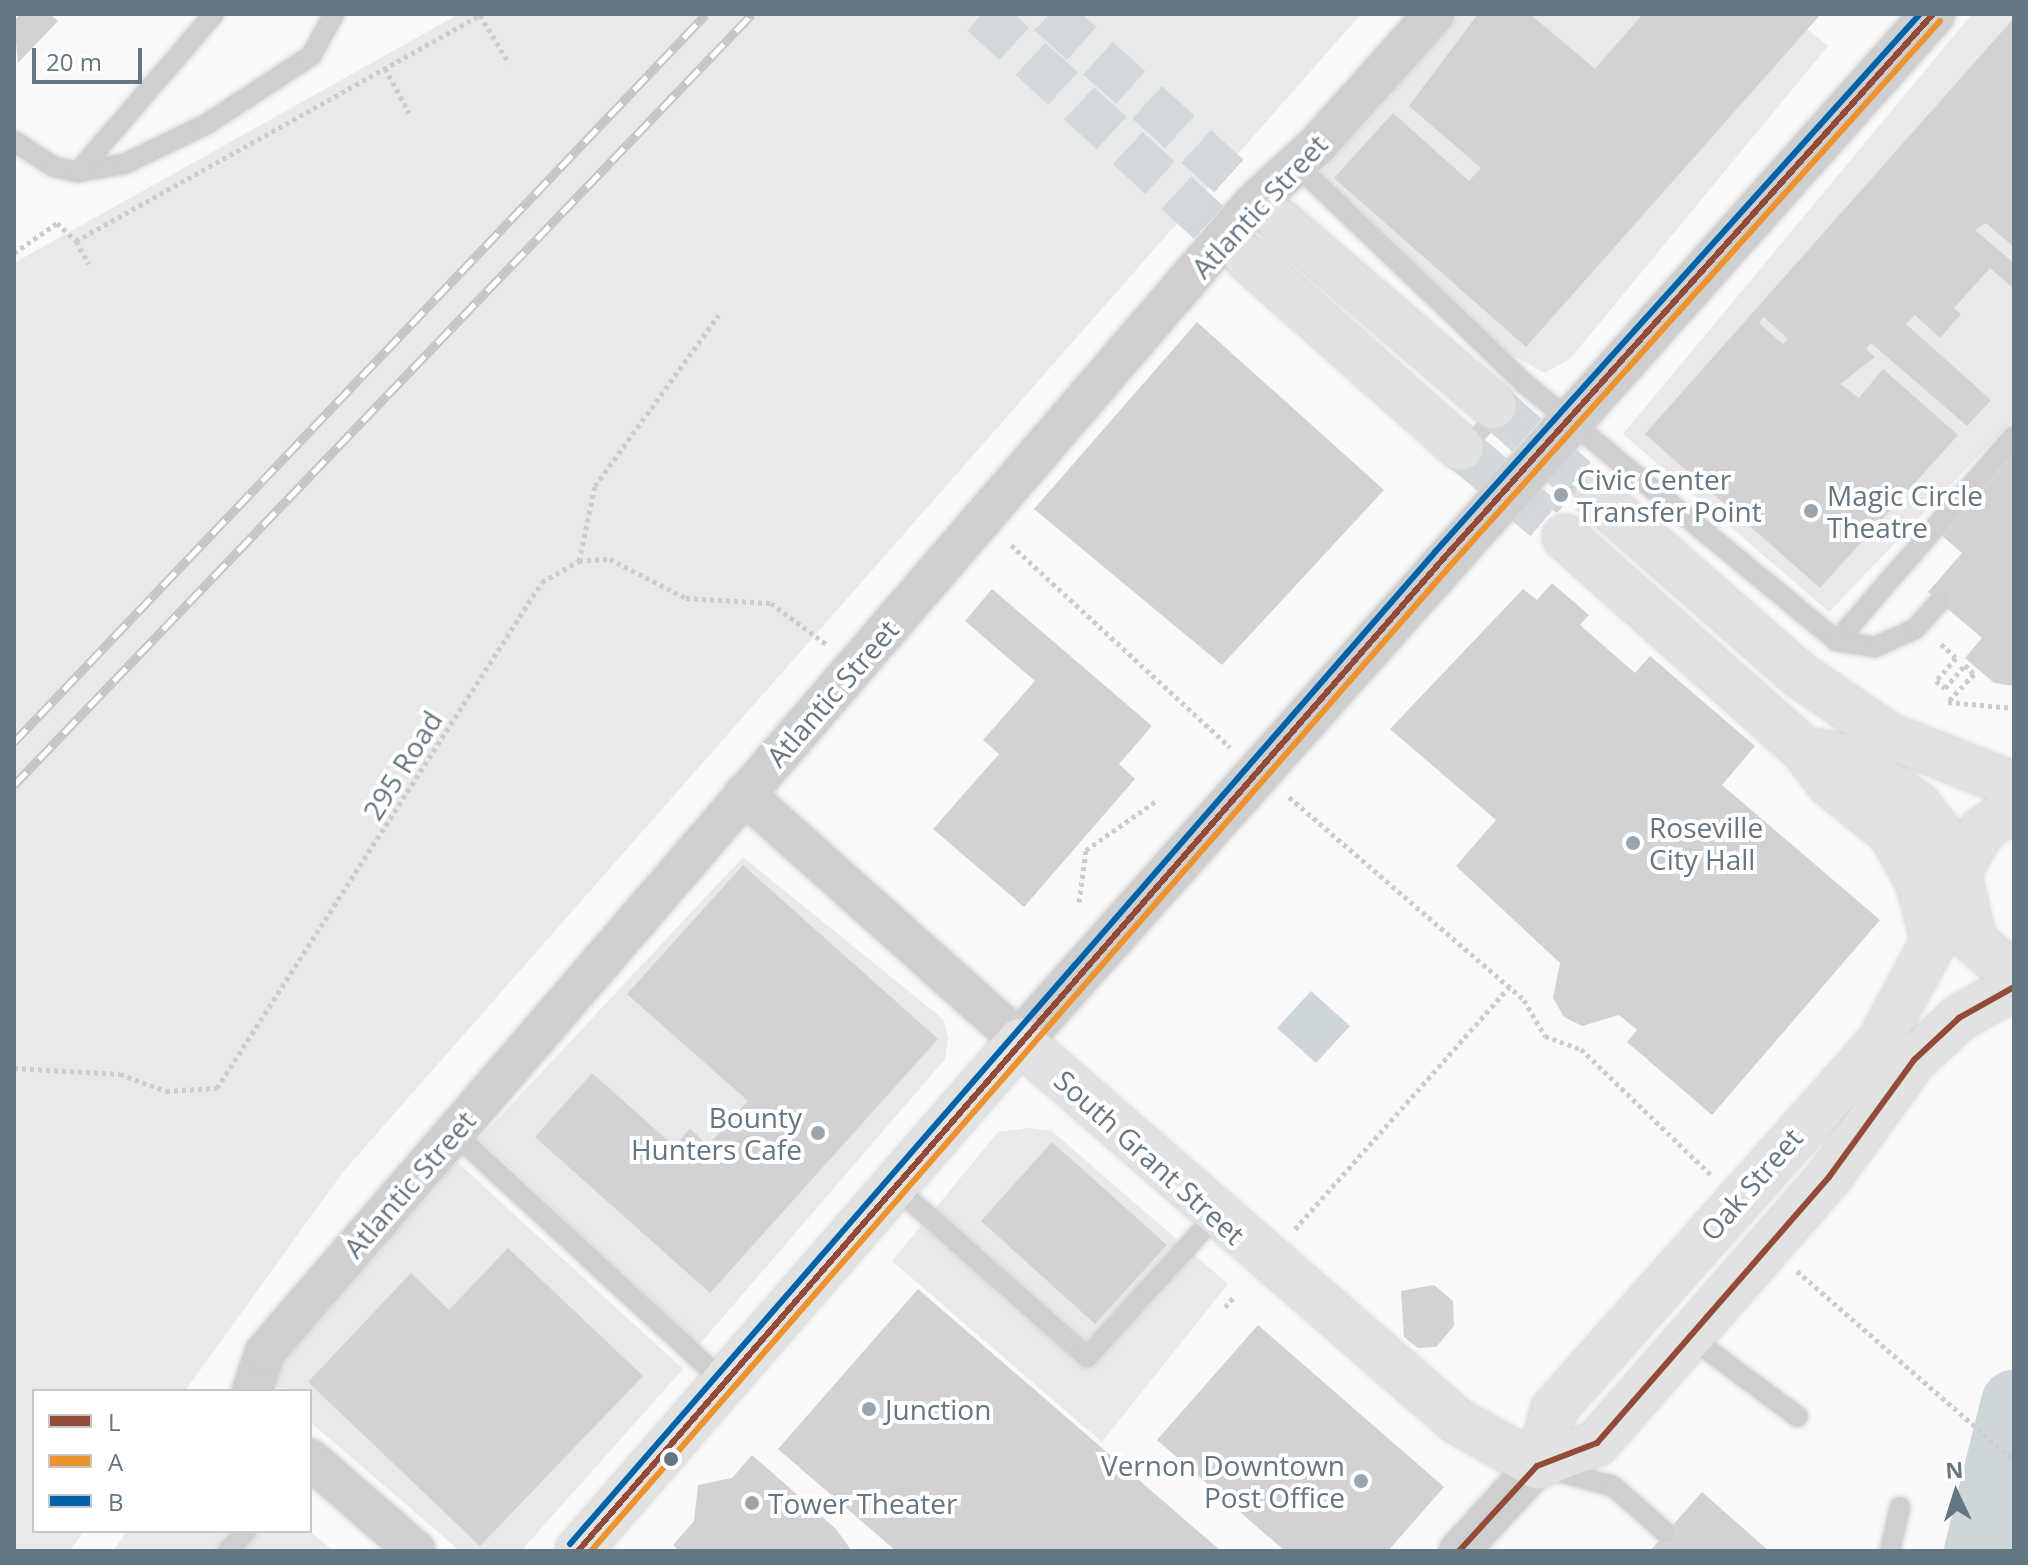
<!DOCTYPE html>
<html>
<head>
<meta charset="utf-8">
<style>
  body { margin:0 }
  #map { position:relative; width:2028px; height:1565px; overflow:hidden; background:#f9f9f9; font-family:"Open Sans",sans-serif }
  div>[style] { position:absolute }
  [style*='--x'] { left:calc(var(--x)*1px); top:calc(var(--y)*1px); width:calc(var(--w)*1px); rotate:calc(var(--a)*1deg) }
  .built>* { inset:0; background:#e8e9e9 }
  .water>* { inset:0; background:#ced6d9 }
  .river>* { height:66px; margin:-33px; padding:0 33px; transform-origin:33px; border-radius:33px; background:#ced6d9 }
  .building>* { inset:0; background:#d0d2d3 }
  .secondary-tunnel>* { height:44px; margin-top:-22px; transform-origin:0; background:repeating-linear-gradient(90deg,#d4d8dc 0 44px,transparent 0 66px) }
  .path>* { height:5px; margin-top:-2.5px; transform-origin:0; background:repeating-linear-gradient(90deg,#cbcccd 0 4px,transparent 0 8px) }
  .roads { filter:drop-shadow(0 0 2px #d5d6d7) drop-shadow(0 0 2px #d5d6d7) }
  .service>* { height:20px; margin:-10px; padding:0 10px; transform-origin:10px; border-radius:10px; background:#cecfd0 }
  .minor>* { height:40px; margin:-20px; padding:0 20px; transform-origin:20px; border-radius:20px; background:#cecfd0 }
  .tertiary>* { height:44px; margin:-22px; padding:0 22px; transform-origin:22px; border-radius:22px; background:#cecfd0 }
  .secondary>* { height:44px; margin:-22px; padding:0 22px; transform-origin:22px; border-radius:22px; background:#e1e2e2 }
  .rail>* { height:9px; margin-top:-4.5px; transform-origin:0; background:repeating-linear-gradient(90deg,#fff 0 18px,#c3c5c6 0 36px); box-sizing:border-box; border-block:2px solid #c3c5c6 }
  .bus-1>* { height:6px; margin:-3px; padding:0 3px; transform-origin:3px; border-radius:3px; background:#934b38 }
  .bus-2>* { height:6px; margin:-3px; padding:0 3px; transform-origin:3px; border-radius:3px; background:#ed922e }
  .bus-3>* { height:6px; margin:-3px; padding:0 3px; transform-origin:3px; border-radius:3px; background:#0063aa }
  .dots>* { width:22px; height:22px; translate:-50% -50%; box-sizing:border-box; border:4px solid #fff; border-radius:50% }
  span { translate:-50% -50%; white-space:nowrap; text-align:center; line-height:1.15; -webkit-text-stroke:8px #fff; paint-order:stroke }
  .street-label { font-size:28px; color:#657683 }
  .poi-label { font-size:28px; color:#657683 }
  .left { translate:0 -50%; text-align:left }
  .right { translate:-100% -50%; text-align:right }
  .frame { position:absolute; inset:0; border:16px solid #657683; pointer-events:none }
  .legend { position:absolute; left:32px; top:1389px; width:280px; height:144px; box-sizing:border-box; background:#fff; border:2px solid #c1c8cd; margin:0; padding:10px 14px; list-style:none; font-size:24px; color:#657683 }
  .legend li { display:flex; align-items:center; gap:16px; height:40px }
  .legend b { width:40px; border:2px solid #c1c8cd }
  .north { position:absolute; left:1916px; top:1453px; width:80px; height:80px; -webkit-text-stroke:6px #fff; paint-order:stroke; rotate:356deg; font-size:22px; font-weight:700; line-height:32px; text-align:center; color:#657683 }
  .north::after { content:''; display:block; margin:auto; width:28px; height:36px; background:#657683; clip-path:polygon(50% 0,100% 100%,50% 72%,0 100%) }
  .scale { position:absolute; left:32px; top:48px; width:110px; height:36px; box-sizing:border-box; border:4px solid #657683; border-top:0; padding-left:10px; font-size:24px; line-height:28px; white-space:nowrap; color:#657683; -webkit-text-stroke:6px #fff; paint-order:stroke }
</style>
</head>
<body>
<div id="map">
  <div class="built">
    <div style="clip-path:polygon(459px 14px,1361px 14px,343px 1172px,185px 1391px,34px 1391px,34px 1531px,84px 1531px,70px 1551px,14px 1551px,14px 263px)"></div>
    <div style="clip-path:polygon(1460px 14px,1788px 14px,1828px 46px,1570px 359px,1545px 373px,1509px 354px,1318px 176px)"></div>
    <div style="clip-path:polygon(1972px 14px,2014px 14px,2014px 419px,1829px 612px,1623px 434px)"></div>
    <div style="clip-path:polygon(743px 857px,943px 1019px,948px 1038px,945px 1059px,698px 1346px,479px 1139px)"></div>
    <div style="clip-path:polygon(1029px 1128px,1052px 1131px,1228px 1284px,1102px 1442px,892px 1261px,998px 1132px)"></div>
    <div style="clip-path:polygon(457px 1162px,683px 1369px,521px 1551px,460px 1551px,310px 1422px,310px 1391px,274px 1387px,275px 1372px)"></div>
    <div style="clip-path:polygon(127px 1531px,310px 1531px,333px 1551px,113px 1551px)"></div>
  </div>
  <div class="water">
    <div style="clip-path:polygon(1311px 991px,1350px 1026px,1316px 1063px,1277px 1028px)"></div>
  </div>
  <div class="river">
    <div style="--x:1977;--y:1551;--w:153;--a:-76"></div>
  </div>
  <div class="building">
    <div style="clip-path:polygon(21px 14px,50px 14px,58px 21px,18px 63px,14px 21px)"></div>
    <div style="clip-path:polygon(1478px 14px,1530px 14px,1595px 69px,1643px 14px,1821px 14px,1526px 347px,1334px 178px,1393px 113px,1469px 181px,1481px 168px,1409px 106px)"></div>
    <div style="clip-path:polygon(evenodd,2014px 18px,2014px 247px,1986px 223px,1975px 230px,2014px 263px,2014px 289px,1990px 268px,1954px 308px,1961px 314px,1940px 338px,1915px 315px,1906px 324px,1991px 400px,1967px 426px,1871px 343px,1866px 349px,1875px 357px,1840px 384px,1859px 398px,1883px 369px,1958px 435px,1820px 588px,1645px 434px,2014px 18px,1764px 317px,1788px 339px,1783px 344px,1759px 323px,1764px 317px)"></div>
    <div style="clip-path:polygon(1197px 322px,1384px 490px,1222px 665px,1034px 509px)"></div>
    <div style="clip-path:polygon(1487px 411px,1500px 423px,1477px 448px,1465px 436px)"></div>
    <div style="clip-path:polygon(2014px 447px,2014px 686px,1994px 683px,1965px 658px,1982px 638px,1928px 592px,1962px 553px,1939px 533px)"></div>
    <div style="clip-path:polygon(1564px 478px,1578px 489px,1557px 513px,1544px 502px)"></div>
    <div style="clip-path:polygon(1552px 583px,1589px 615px,1580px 625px,1635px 673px,1650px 656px,1755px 746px,1722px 785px,1880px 920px,1712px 1115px,1627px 1042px,1637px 1030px,1619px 1015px,1582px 1026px,1564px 1017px,1553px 998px,1560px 963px,1456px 866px,1496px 820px,1390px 729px,1523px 589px,1537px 600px)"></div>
    <div style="clip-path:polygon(992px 589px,1152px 726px,1119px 764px,1135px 779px,1024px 907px,933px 829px,999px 754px,983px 740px,1035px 681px,965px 621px)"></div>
    <div style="clip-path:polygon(743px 865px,938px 1039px,710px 1293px,535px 1137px,592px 1073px,674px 1146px,690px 1129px,708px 1145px,748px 1101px,627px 994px)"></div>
    <div style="clip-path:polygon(1052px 1142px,1167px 1245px,1095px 1324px,981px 1221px)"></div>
    <div style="clip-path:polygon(508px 1248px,643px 1376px,480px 1546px,308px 1382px,411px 1273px,449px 1310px)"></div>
    <div style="clip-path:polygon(1434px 1285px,1453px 1301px,1454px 1326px,1436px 1347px,1418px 1348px,1404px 1337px,1401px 1291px)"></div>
    <div style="clip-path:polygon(918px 1289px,1221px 1551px,896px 1551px,778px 1449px)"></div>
    <div style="clip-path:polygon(1258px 1325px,1444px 1487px,1388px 1551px,1285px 1551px,1157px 1440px)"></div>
    <div style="clip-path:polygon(752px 1455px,836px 1529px,852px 1551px,679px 1551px,673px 1545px,694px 1521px,698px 1485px,732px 1478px)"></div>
    <div style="clip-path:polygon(1702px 1492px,1769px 1551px,1650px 1551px)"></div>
  </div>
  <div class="secondary-tunnel">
    <div style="--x:982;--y:14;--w:360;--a:42.6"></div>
    <div style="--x:1049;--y:14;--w:311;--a:42"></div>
    <div style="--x:1494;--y:406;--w:137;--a:41.5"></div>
    <div style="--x:1461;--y:448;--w:137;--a:40.6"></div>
  </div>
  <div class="path">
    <div style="--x:480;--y:15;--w:56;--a:58.9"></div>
    <div style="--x:385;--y:68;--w:51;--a:61.9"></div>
    <div style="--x:76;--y:241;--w:26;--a:61"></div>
    <div style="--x:14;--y:253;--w:52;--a:-34.9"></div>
    <div style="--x:57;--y:223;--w:26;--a:43"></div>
    <div style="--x:76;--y:241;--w:465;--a:-29.2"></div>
    <div style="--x:1011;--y:545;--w:298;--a:42.7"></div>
    <div style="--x:579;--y:561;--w:77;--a:-78"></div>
    <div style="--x:595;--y:486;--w:211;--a:-54.1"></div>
    <div style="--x:1941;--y:644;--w:21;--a:43"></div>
    <div style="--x:1956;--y:658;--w:30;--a:131"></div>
    <div style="--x:1936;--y:681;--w:11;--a:38"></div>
    <div style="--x:1945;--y:688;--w:30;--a:-49"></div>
    <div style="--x:1965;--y:665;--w:13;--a:45"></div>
    <div style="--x:1974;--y:674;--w:38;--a:133"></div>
    <div style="--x:1948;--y:702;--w:66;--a:5.2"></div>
    <div style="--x:1289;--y:797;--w:311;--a:40.8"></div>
    <div style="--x:1524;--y:1000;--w:42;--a:59.7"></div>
    <div style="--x:1545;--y:1036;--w:38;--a:20"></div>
    <div style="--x:1581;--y:1049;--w:180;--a:44.1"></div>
    <div style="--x:1079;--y:902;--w:52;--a:-82.3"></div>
    <div style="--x:1086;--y:850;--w:85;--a:-35"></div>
    <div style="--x:14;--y:1068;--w:106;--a:3.2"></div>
    <div style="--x:120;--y:1074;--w:49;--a:20.3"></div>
    <div style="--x:166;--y:1091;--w:51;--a:-3.4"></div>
    <div style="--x:217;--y:1088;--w:601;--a:-57.29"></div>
    <div style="--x:542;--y:582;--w:43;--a:-29.6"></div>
    <div style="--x:579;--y:561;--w:31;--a:-4"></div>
    <div style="--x:610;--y:559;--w:85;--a:27.2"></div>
    <div style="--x:686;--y:598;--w:85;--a:3.4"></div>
    <div style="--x:771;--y:603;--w:69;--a:36.7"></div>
    <div style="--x:1295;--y:1229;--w:323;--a:-48.5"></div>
    <div style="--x:1797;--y:1271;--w:288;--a:41.1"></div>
    <div style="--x:1225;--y:1307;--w:13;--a:-48"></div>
  </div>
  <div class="roads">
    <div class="service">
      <div style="--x:14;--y:141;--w:48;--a:33"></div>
      <div style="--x:54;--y:167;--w:25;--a:12"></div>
      <div style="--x:78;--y:172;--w:47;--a:-9.9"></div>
      <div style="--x:124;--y:164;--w:90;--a:-25.7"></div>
      <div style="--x:205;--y:125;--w:126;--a:-33.1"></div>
      <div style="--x:311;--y:56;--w:48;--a:-61.3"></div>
      <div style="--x:1296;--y:164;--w:316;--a:43.8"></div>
      <div style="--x:1524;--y:383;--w:406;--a:39.5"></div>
      <div style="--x:1837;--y:641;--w:271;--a:-49.2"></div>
      <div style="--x:78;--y:172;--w:208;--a:-49.3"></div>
      <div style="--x:1837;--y:641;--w:38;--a:9"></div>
      <div style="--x:1875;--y:647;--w:44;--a:-24.2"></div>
      <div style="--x:1915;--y:629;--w:38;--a:-48"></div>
      <div style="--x:454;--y:1133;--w:367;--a:42.7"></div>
      <div style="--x:894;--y:1186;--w:258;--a:41.5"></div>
      <div style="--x:1087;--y:1357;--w:192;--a:-47.7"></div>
      <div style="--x:1690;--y:1337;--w:134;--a:36.5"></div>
      <div style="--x:1549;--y:1469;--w:66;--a:14.9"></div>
      <div style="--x:1613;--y:1486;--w:71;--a:41.6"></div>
      <div style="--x:228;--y:1551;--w:27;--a:-48"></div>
      <div style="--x:1890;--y:1551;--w:45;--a:-77.2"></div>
    </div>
    <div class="minor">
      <div style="--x:744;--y:794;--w:370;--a:41.8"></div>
      <div style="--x:252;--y:1391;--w:41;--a:-71.6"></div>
      <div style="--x:265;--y:1352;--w:289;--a:-49.2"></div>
      <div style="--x:454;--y:1133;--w:1227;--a:-49.3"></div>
      <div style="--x:1254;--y:203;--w:86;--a:-42.6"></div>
      <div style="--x:1317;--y:145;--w:176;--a:-48.2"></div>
      <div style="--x:310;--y:1459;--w:140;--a:41"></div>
      <div style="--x:1459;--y:1551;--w:115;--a:-47.5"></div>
    </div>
    <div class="tertiary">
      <div style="--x:1020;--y:1041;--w:1374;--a:-48.36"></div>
    </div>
    <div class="secondary">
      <div style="--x:1280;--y:222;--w:282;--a:40.7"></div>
      <div style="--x:1247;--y:258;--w:286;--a:41.6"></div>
      <div style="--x:1597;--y:497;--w:271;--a:41.3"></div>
      <div style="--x:1801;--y:676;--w:107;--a:34.3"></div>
      <div style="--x:1889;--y:736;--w:134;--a:21.4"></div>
      <div style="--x:1565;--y:537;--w:320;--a:41.7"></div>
      <div style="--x:1804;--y:750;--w:45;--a:9"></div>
      <div style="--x:1848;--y:757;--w:85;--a:34.4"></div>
      <div style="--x:1918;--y:805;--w:49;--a:52.4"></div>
      <div style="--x:1948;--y:844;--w:30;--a:70"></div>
      <div style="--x:1804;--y:750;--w:41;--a:52.9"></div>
      <div style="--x:1829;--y:783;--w:80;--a:38.9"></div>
      <div style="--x:1891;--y:833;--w:55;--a:60.6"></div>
      <div style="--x:1918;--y:881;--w:62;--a:75.1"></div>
      <div style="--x:2014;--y:807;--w:39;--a:144"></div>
      <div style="--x:1982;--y:830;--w:48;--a:119.7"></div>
      <div style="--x:1958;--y:872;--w:71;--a:76.9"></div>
      <div style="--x:1974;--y:941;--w:52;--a:40.4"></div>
      <div style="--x:1537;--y:1466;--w:59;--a:-73.4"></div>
      <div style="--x:1554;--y:1409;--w:489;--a:-48.4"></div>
      <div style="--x:1879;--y:1043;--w:166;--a:-61.6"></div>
      <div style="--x:1537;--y:1466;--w:64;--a:-21"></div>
      <div style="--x:1597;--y:1443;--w:353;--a:-48.9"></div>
      <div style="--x:1829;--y:1177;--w:145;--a:-54"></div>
      <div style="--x:1914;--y:1060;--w:62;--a:-43"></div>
      <div style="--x:1959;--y:1018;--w:63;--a:-29.4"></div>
      <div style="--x:578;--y:1551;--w:675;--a:-49.09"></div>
      <div style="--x:1020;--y:1041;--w:579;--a:41.01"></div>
      <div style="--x:1457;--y:1421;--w:92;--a:29.4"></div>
    </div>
  </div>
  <div class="rail">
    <div style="--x:14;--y:742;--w:1004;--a:-46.45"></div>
    <div style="--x:14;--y:785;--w:1067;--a:-46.25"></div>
  </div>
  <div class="bus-1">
    <div style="--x:578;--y:1551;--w:1316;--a:-48.91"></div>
    <div style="--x:1443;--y:559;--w:733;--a:-48.04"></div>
    <div style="--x:1459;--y:1551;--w:115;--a:-47.5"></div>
    <div style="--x:1537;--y:1466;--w:64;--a:-21"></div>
    <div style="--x:1597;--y:1443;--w:353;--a:-48.9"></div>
    <div style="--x:1829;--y:1177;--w:145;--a:-54"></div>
    <div style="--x:1914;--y:1060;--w:62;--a:-43"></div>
    <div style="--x:1959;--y:1018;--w:63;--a:-29.4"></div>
  </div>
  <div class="bus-2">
    <div style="--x:591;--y:1551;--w:1307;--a:-48.91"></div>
    <div style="--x:1450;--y:566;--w:733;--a:-48.04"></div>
  </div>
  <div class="bus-3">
    <div style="--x:570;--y:1544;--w:1316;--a:-48.91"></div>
    <div style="--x:1435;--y:552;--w:724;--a:-47.97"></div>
  </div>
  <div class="dots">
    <div style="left:1561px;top:495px;background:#99a4ac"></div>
    <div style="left:1811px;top:511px;background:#99a4ac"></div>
    <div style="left:1633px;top:843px;background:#99a4ac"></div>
    <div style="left:818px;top:1133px;background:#99a4ac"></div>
    <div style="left:869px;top:1409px;background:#99a4ac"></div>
    <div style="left:671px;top:1459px;background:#657683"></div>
    <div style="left:1361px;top:1481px;background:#99a4ac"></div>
    <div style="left:752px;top:1503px;background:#99a4ac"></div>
  </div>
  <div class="street-label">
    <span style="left:1259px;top:206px;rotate:-47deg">Atlantic Street</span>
    <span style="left:832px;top:693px;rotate:-49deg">Atlantic Street</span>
    <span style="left:402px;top:765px;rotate:-58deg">295 Road</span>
    <span style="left:1150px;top:1157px;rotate:42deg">South Grant Street</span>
    <span style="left:409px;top:1184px;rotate:-49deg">Atlantic Street</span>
    <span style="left:1751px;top:1184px;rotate:-49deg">Oak Street</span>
  </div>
  <div class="poi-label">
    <span class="left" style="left:1577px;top:495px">Civic Center<br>Transfer Point</span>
    <span class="left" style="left:1827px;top:511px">Magic Circle<br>Theatre</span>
    <span class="left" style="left:1649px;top:843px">Roseville<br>City Hall</span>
    <span class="right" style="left:802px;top:1133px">Bounty<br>Hunters Cafe</span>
    <span class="left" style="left:885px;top:1409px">Junction</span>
    <span class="right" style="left:1345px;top:1481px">Vernon Downtown<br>Post Office</span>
    <span class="left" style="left:768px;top:1503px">Tower Theater</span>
  </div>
  <div class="frame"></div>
  <ul class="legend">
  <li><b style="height:10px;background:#934b38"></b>L</li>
  <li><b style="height:10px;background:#ed922e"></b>A</li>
  <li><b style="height:10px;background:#0063aa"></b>B</li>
  </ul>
  <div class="north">N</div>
  <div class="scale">20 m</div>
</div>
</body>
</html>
